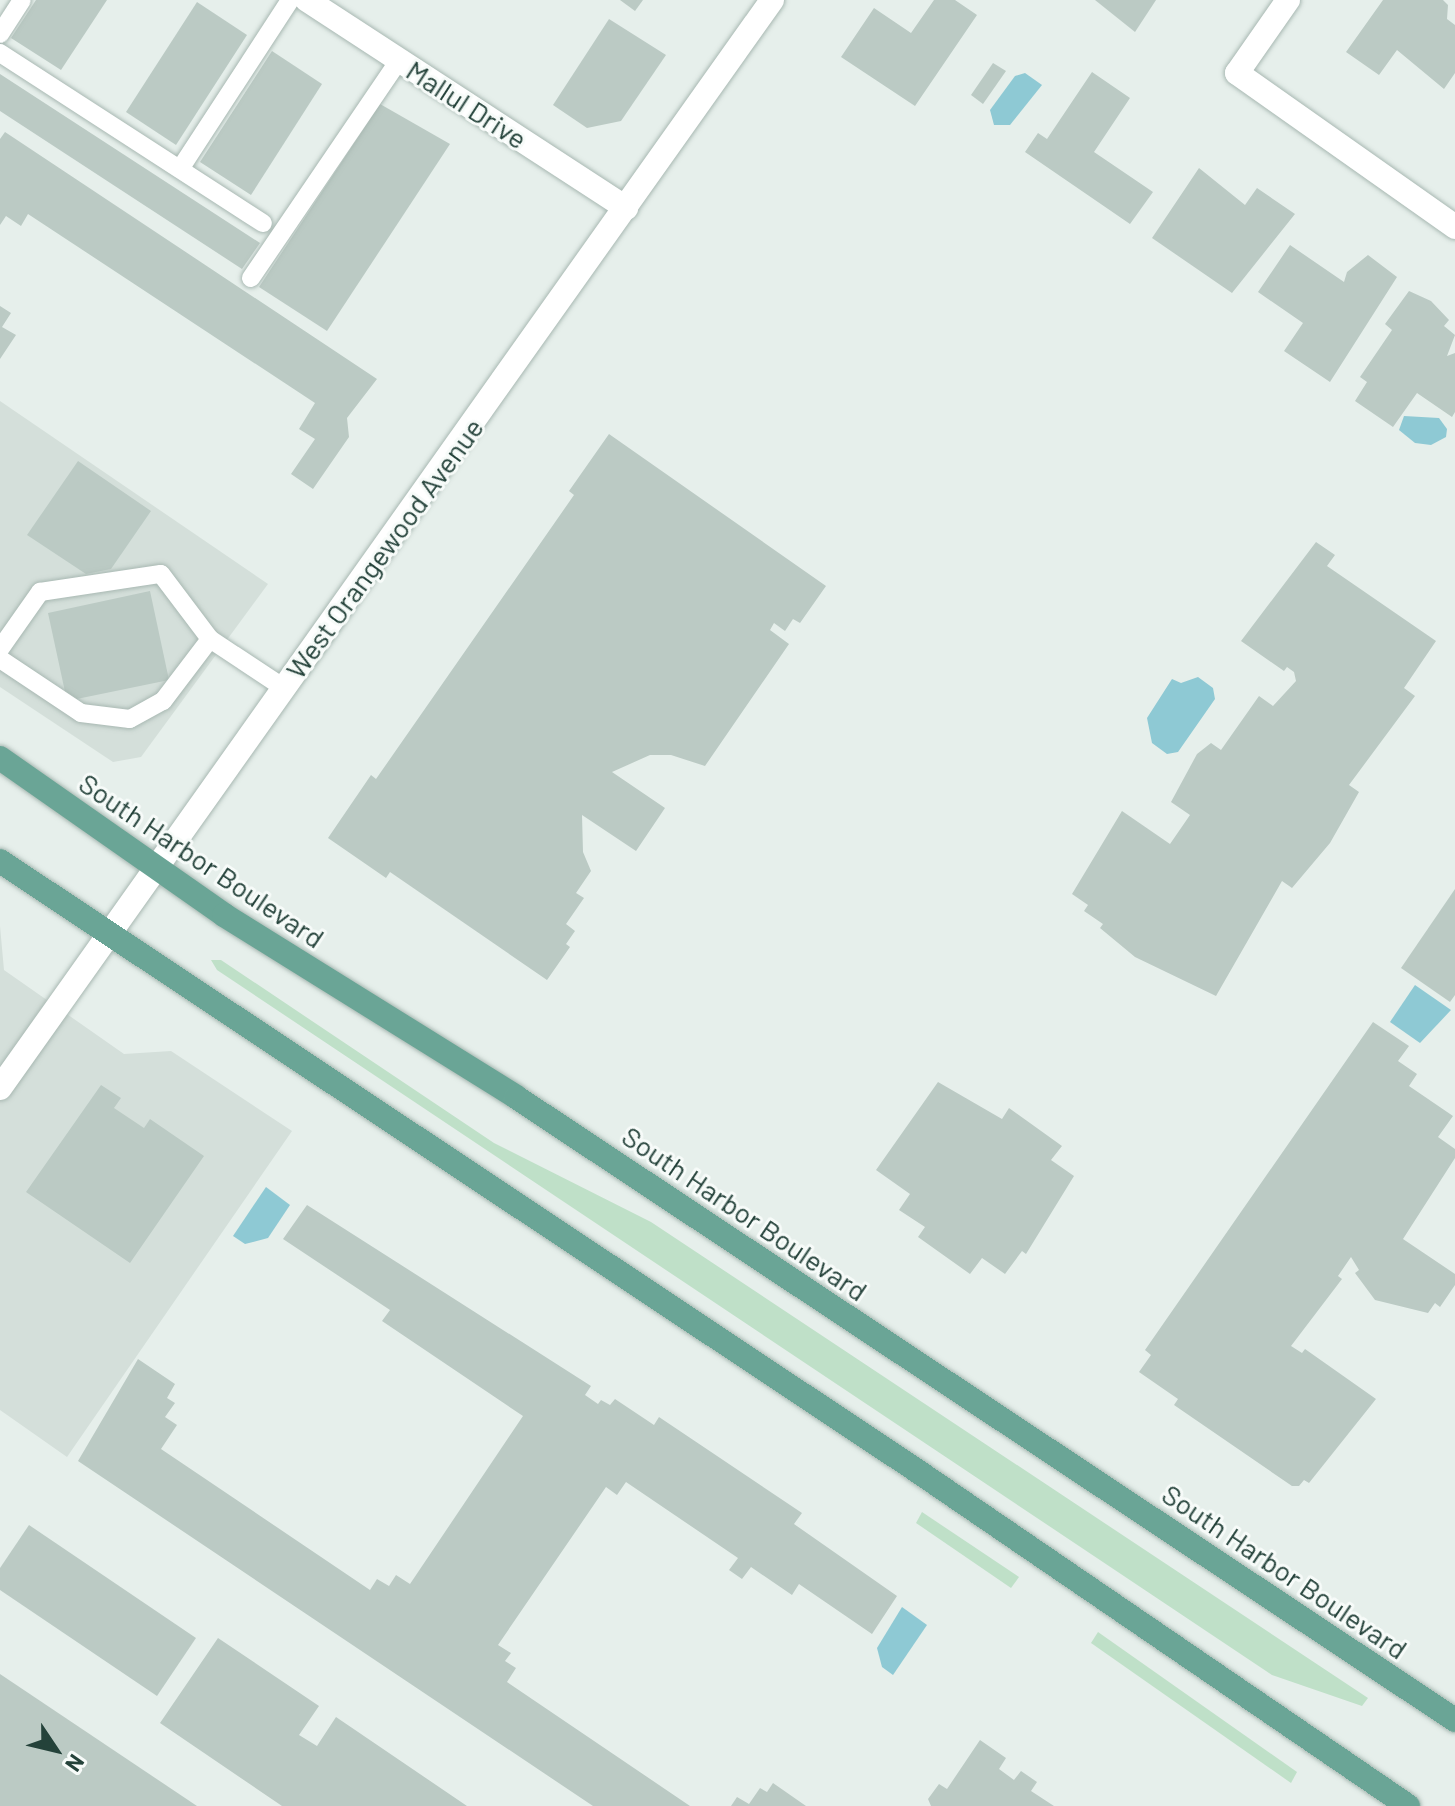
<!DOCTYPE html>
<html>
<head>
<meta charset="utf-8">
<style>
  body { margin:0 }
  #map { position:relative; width:1455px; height:1806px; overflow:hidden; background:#e6efeb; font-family:Barlow,sans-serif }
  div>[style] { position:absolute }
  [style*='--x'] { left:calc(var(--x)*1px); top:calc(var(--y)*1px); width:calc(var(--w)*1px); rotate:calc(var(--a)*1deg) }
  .built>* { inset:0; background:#d4dfda }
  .green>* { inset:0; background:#bfe0c8 }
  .water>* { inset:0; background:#8ec9d4 }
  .building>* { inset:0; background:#bbcac4 }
  .roads { filter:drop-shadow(0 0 2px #a8b8b2) drop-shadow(0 0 2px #a8b8b2) }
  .service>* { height:18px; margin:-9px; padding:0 9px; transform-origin:9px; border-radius:9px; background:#fff }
  .minor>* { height:24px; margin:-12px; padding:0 12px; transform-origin:12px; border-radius:12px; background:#fff }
  .secondary>* { height:24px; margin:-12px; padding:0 12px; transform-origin:12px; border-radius:12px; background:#fff }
  .primary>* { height:24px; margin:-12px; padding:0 12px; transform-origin:12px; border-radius:12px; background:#6aa596 }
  span { translate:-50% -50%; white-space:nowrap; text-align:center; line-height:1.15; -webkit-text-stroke:6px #f7fbf9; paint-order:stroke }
  .street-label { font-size:28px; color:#24423a }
  .north { position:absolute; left:16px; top:1710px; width:80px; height:80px; -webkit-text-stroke:6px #f7fbf9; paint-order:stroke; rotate:125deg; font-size:22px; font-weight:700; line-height:32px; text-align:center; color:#24423a }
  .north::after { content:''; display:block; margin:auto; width:28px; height:36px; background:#24423a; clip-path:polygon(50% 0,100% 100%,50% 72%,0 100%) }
</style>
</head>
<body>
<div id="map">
  <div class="built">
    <div style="clip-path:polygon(0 401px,268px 584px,141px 757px,113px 762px,0 687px)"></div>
    <div style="clip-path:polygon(0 926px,4px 970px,124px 1054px,171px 1051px,292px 1131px,67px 1457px,0 1410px)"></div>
  </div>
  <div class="green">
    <div style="clip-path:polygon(211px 960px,221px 960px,494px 1143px,651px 1222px,1368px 1698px,1362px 1706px,1272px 1675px,217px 970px)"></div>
    <div style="clip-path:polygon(922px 1512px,1019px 1577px,1011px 1588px,916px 1523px)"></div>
    <div style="clip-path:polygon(1098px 1632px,1297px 1772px,1291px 1783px,1091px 1643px)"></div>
  </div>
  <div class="water">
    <div style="clip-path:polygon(1025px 73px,1042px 85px,1010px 125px,994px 125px,990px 110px,1015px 76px)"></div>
    <div style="clip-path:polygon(1404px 416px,1439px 418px,1447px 429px,1446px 437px,1431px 445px,1415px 443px,1399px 430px)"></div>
    <div style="clip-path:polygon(1198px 677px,1213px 688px,1215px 699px,1178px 752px,1167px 754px,1152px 743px,1147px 718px,1172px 679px,1181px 683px)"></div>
    <div style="clip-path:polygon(1415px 985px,1451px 1010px,1420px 1043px,1390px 1022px)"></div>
    <div style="clip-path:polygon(266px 1187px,290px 1205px,268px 1238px,245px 1244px,233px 1236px)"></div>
    <div style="clip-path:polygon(902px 1607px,927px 1625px,893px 1675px,882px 1667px,877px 1648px)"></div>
  </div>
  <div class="building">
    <div style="clip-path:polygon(36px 0,107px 0,61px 70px,11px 38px)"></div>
    <div style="clip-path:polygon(620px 0,643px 0,635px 11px)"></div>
    <div style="clip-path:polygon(934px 0,955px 0,977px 15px,915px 106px,841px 57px,874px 8px,911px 33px)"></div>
    <div style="clip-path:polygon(1095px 0,1156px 0,1135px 32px)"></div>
    <div style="clip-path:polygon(1383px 0,1443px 0,1448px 5px,1447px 19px,1455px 25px,1455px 73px,1444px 89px,1397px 50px,1379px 75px,1346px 52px)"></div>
    <div style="clip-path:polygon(197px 2px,247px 35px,176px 145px,126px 112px)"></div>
    <div style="clip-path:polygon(609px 19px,666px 55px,621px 121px,587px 128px,553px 105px)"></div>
    <div style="clip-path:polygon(272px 51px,322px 84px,251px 195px,200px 162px)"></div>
    <div style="clip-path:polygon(993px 63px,1006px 71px,983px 104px,971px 95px)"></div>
    <div style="clip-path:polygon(1092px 72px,1130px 98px,1094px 152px,1153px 192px,1130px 224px,1025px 152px,1038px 133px,1047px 139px)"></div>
    <div style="clip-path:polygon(0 74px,260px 243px,242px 269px,0 111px)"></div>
    <div style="clip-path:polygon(380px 104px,450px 144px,327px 331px,259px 287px)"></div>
    <div style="clip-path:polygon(5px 132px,377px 379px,347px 418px,349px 437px,313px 489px,291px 474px,315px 439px,299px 429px,315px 403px,28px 214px,21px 226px,6px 216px,0 225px,0 139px)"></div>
    <div style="clip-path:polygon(1199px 168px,1245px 205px,1257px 188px,1295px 214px,1232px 293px,1152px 238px)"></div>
    <div style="clip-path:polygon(1290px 245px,1344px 282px,1347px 272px,1368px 255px,1397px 277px,1330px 382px,1284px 351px,1303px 323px,1258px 292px)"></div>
    <div style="clip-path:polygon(1409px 291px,1431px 301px,1449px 320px,1444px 326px,1455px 335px,1447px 356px,1455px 353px,1455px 412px,1452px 417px,1417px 393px,1393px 427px,1355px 401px,1367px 382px,1360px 377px,1392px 330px,1385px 324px)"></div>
    <div style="clip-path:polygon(0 306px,11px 313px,2px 327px,16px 335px,0 359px)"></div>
    <div style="clip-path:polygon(609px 434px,826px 586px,800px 623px,793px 619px,785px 631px,774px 623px,770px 630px,789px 644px,705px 766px,671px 755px,650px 755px,612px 772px,665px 808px,636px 851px,582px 815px,583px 852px,591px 871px,576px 893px,584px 898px,566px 924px,575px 931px,566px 944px,570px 947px,547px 980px,390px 872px,386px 878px,328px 838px,371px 775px,376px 779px,574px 495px,569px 491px)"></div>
    <div style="clip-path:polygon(78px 461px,151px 511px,111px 569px,86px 574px,27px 535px)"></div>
    <div style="clip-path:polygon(1316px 542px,1335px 555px,1327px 566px,1436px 641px,1404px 688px,1415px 696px,1349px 785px,1359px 792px,1330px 843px,1292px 888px,1282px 881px,1216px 996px,1135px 957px,1100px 928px,1103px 924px,1084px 911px,1088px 905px,1072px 894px,1122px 811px,1170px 844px,1190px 815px,1171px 802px,1197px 754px,1211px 743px,1221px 750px,1259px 696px,1273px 706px,1296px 681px,1294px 672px,1287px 667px,1284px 671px,1241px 641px)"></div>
    <div style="clip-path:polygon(150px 591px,169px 680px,67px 701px,48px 613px)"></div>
    <div style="clip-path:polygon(1455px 889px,1455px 995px,1450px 1002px,1401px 968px)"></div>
    <div style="clip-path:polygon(1373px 1022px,1409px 1046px,1398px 1061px,1417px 1074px,1409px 1086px,1453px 1116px,1438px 1137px,1455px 1149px,1455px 1158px,1403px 1239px,1455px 1274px,1455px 1285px,1440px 1307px,1435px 1303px,1428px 1313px,1375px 1300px,1355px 1273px,1359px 1270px,1351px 1257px,1338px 1276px,1342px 1279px,1291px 1346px,1302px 1353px,1305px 1349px,1376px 1399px,1309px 1483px,1304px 1480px,1299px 1486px,1292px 1486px,1174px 1405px,1178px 1399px,1139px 1372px,1151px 1355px,1145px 1350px)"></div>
    <div style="clip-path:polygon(938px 1082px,1002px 1119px,1009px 1108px,1062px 1146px,1051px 1160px,1074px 1176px,1026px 1254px,1022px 1251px,1005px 1274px,982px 1258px,970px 1274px,918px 1237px,925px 1227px,899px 1210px,910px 1194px,876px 1170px)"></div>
    <div style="clip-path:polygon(101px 1085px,121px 1098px,114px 1108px,144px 1128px,150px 1119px,204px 1156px,130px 1263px,26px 1192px)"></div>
    <div style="clip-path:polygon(307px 1205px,591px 1386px,585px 1395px,598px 1404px,601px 1400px,610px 1405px,615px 1399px,654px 1425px,659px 1417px,802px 1513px,794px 1524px,897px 1596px,872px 1634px,799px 1584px,792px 1595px,751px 1567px,742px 1579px,729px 1570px,738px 1558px,626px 1482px,617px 1495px,606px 1487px,498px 1645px,511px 1653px,505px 1661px,516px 1668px,507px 1682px,690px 1806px,593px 1806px,78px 1461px,138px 1359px,175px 1384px,167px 1398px,175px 1403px,165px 1417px,177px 1425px,161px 1449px,370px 1590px,377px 1579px,389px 1586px,396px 1575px,410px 1584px,523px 1416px,382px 1321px,390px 1310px,283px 1239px)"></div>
    <div style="clip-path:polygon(29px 1525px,196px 1638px,157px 1696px,0 1590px,0 1568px)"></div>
    <div style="clip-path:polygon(218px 1638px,319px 1706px,299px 1735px,317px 1746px,336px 1717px,467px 1806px,282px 1806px,160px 1723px)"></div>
    <div style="clip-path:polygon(0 1674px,197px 1806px,0 1806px)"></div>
    <div style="clip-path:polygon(980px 1740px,1006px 1758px,999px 1769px,1014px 1780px,1021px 1771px,1037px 1782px,1031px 1791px,1054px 1806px,931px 1806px,928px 1799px,939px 1784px,947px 1789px)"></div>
    <div style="clip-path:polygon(773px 1783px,806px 1806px,731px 1806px,737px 1797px,749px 1804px,760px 1788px,767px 1792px)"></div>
  </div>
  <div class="roads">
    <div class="service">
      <div style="--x:0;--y:34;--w:40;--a:-57.1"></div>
      <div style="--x:0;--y:53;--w:313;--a:32.9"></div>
      <div style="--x:180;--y:169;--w:202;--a:-56.9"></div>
      <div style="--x:251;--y:278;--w:263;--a:-55.8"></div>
      <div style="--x:0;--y:649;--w:70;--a:-54.9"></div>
      <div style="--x:40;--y:592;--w:122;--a:-8.5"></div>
      <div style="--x:161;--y:574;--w:81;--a:53"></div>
      <div style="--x:210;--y:639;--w:89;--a:33.5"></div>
      <div style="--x:0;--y:659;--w:97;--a:33.7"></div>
      <div style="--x:81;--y:713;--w:49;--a:7"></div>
      <div style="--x:130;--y:719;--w:38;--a:-29"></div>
      <div style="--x:163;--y:701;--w:78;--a:-52.8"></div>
    </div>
    <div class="minor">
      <div style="--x:307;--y:0;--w:381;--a:33.1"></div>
      <div style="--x:1288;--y:0;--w:89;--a:124.9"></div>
      <div style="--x:1237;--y:73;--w:267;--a:35.2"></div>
    </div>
    <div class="secondary">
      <div style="--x:0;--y:1088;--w:1334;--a:-54.64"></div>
    </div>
    <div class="primary">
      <div style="--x:0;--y:758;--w:274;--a:35"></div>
      <div style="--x:224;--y:915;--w:344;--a:31.9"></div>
      <div style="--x:516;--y:1097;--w:1127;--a:33.56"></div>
      <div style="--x:0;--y:861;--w:1093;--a:33.62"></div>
      <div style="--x:910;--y:1466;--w:603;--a:34.32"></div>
    </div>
  </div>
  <div class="street-label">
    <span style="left:467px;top:104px;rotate:33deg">Mallul Drive</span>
    <span style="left:384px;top:548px;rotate:-54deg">West Orangewood Avenue</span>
    <span style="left:202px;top:860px;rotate:34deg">South Harbor Boulevard</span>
    <span style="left:745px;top:1213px;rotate:34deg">South Harbor Boulevard</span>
    <span style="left:1285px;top:1571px;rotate:34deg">South Harbor Boulevard</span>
  </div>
  <div class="north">N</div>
</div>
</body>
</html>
